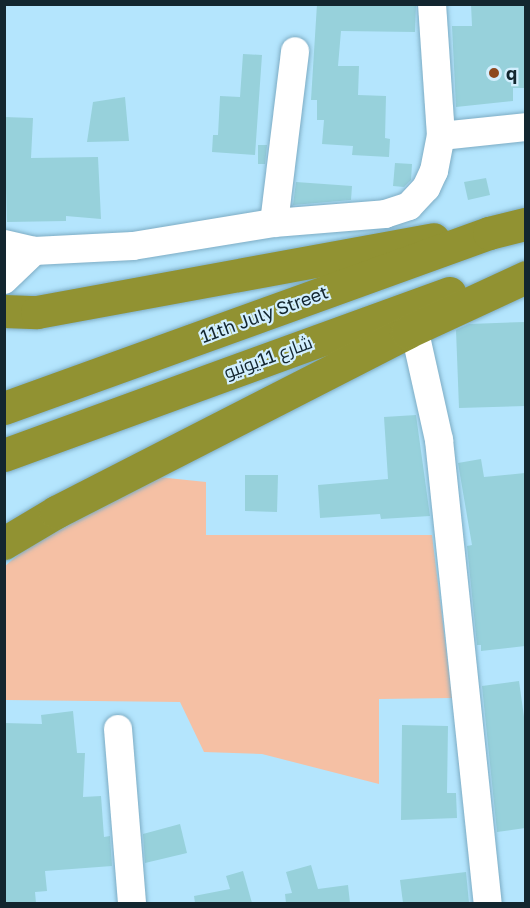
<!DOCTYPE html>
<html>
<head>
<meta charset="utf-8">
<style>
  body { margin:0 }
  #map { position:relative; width:530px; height:908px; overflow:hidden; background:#b4e5fd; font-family:"Golos Text",Cairo,sans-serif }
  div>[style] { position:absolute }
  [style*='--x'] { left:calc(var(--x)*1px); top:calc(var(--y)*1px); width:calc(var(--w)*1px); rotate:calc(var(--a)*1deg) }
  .green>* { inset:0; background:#f5c0a4 }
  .building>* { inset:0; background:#97d1db }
  .roads { filter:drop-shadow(0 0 2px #7dacc4) drop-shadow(0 0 2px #7dacc4) }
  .minor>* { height:28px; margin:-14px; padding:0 14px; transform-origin:14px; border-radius:14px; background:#fff }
  .highway>* { height:33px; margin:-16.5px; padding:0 16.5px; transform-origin:16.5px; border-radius:16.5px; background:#919232 }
  .dots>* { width:16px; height:16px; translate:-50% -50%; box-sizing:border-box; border:3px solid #d2effe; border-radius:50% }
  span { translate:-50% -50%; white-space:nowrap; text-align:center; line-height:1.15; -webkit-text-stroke:4.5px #d2effe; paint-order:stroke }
  .poi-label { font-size:18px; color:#13262f; font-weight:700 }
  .left { translate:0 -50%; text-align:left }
  .street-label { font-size:18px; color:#13262f }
  .frame { position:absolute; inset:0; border:6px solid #13262f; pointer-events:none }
</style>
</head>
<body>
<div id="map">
  <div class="green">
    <div style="clip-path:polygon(158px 477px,206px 482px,206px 535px,432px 535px,452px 698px,379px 699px,379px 784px,262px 754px,204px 752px,180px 702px,5px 700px,5px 566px,38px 538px)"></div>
  </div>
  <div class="building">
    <div style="clip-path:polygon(317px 4px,416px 4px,415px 32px,341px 31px,338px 66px,359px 66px,358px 95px,386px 96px,385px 138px,390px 139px,389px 157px,352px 155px,353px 146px,322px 144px,324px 120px,317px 120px,317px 100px,311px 100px)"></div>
    <div style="clip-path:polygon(471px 4px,525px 4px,525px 88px,513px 88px,513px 101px,456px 107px,452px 26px,472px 26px)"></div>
    <div style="clip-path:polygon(243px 54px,262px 55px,255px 155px,212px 152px,213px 135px,218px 135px,220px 96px,240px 97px)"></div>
    <div style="clip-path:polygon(125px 97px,129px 141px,87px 142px,93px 102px)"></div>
    <div style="clip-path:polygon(4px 117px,33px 118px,31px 158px,98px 157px,101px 219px,66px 216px,66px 221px,7px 222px)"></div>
    <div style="clip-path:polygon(258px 145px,267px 145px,265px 164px,258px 164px)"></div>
    <div style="clip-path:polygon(395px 163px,412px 164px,411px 180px,404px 187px,393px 186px)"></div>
    <div style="clip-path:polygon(486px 178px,490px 195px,468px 200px,464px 182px)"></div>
    <div style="clip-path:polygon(296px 182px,352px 186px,351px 200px,293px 205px)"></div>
    <div style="clip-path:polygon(525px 322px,525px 406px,459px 408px,456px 330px,469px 324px)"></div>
    <div style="clip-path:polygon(416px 415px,430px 516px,381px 519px,380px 514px,320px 518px,318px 485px,388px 479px,384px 417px)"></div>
    <div style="clip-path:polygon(481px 459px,484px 477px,525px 473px,525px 646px,481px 651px,481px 645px,477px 645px,467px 546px,472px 545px,458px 463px)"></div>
    <div style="clip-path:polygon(245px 475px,278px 475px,277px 512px,245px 511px)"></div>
    <div style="clip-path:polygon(519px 681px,525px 724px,525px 828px,497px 832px,482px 686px)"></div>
    <div style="clip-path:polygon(73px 711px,77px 753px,85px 753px,83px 797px,101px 796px,104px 837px,110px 836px,112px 866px,45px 871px,47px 891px,35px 892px,36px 903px,5px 903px,4px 723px,42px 724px,41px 715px)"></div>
    <div style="clip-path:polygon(402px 725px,448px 726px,447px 793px,456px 793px,457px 818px,401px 820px)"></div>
    <div style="clip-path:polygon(180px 824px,187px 853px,145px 863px,143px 834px)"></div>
    <div style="clip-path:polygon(311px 865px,318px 889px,348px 885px,350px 903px,286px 903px,285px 894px,292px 893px,286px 872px)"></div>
    <div style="clip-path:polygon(243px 871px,252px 903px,195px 903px,194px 896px,230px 889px,226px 876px)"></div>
    <div style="clip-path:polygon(466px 872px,469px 903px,403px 903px,400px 880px)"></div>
  </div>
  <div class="roads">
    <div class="minor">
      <div style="--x:432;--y:4;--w:132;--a:86.1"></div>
      <div style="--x:274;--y:223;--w:173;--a:-83"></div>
      <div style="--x:4;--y:244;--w:31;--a:13"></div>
      <div style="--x:4;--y:280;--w:42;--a:-44"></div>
      <div style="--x:34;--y:251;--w:99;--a:-2.9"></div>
      <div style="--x:133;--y:246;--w:143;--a:-9.3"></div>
      <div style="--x:274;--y:223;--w:111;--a:-4.6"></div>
      <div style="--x:385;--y:214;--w:25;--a:-18"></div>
      <div style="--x:409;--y:206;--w:25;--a:-47"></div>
      <div style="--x:426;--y:188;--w:19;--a:-65"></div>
      <div style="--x:434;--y:171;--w:36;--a:-79"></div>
      <div style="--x:441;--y:136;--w:85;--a:-6"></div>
      <div style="--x:414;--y:328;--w:115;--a:77.4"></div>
      <div style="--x:439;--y:440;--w:467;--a:84"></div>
      <div style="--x:118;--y:729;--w:176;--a:85.4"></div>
    </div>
    <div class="highway">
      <div style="--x:4;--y:311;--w:33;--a:2"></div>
      <div style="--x:37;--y:312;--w:403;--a:-10.4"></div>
      <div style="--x:4;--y:408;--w:516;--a:-19.84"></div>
      <div style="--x:489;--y:233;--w:38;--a:-14"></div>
      <div style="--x:4;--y:455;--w:474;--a:-20"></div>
      <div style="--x:4;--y:543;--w:61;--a:-30.8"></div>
      <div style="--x:56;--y:512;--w:394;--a:-27.1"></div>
      <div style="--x:407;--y:332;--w:131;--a:-24.8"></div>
    </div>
  </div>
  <div class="dots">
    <div style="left:494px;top:73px;background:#8e491e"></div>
  </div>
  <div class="poi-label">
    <span class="left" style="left:506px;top:73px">q</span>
  </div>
  <div class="street-label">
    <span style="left:264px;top:314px;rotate:-20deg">11th July Street</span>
    <span style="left:268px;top:357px;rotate:-20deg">شارع 11يونيو</span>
  </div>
  <div class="frame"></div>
</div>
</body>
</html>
